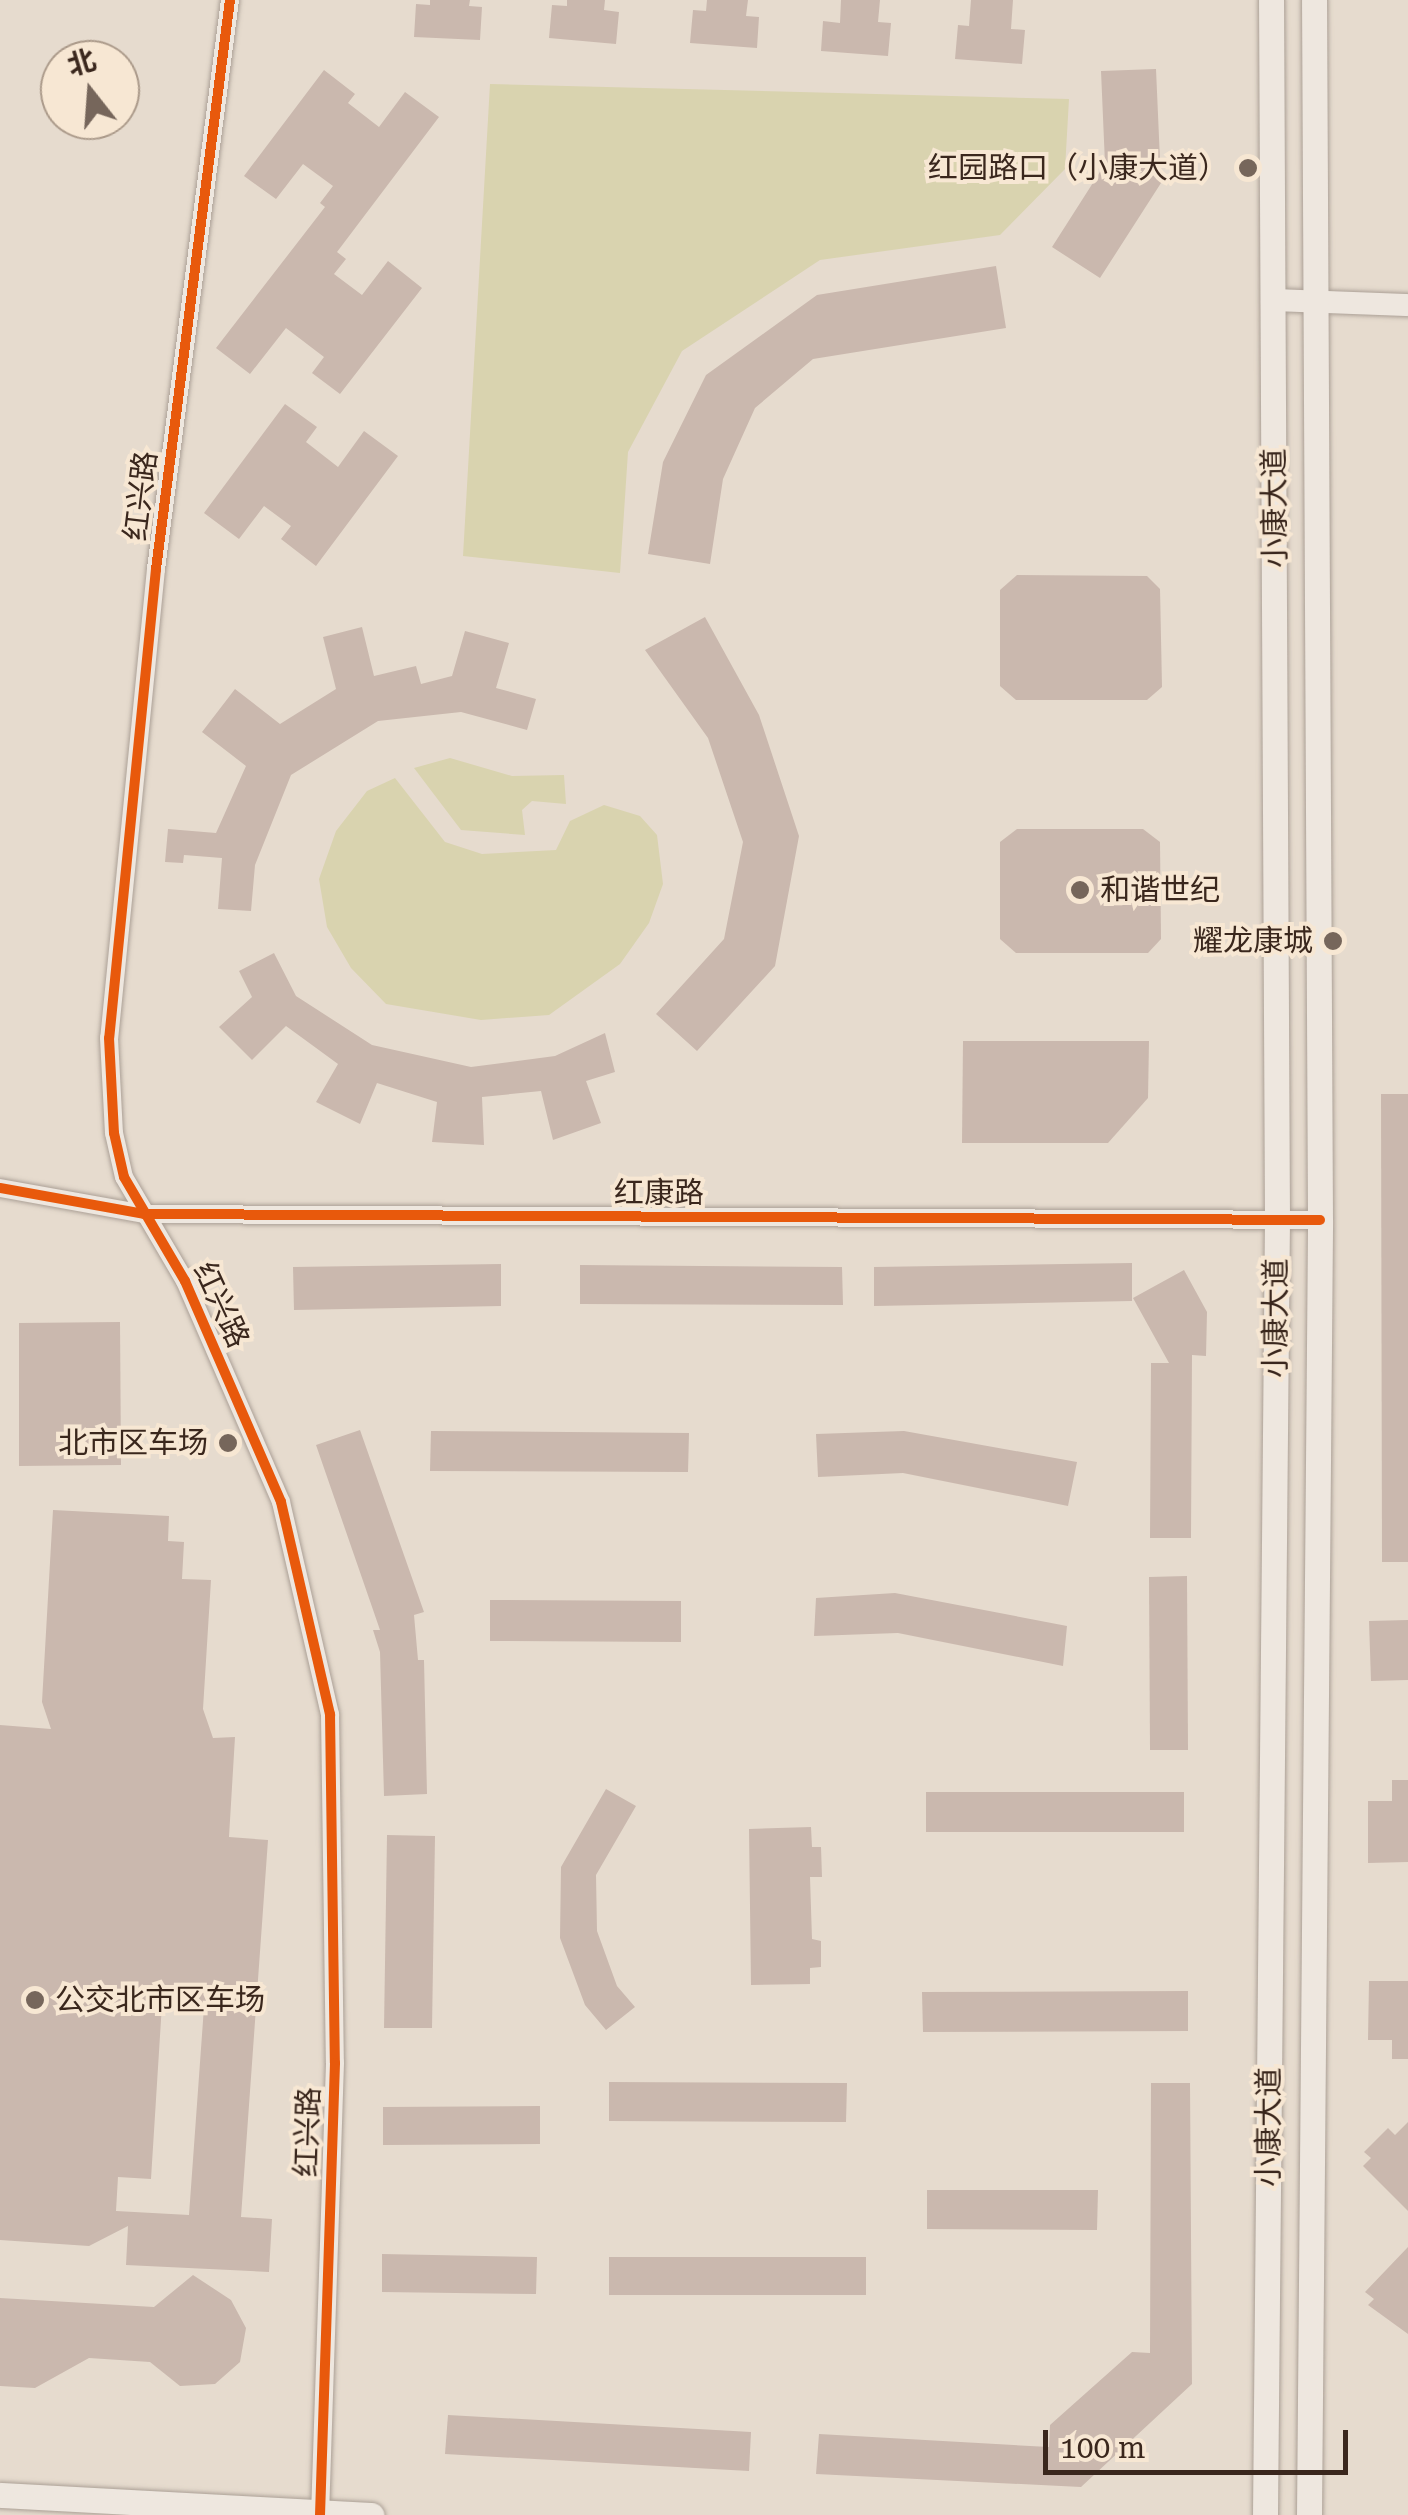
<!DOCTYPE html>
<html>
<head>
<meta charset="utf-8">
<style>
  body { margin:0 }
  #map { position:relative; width:1408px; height:2515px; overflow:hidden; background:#e6dbce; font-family:"Roboto Serif","Noto Sans SC",serif }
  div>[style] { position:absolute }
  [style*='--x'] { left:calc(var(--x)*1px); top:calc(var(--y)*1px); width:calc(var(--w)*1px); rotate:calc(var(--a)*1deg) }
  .green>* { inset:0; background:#d9d3af }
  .building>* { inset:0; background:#cab8ae }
  .roads { filter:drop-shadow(0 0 2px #aba096) drop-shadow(0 0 2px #aba096) }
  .minor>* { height:18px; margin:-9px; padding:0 9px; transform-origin:9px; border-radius:9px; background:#eee7df }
  .tertiary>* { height:22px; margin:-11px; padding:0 11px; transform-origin:11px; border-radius:11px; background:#eee7df }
  .secondary>* { height:25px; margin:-12.5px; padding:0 12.5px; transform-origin:12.5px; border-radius:12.5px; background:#eee7df }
  .cycleway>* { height:10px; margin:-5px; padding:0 5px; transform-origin:5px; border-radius:5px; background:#e8590c }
  .dots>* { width:28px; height:28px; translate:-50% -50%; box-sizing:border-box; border:5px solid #f7e7d3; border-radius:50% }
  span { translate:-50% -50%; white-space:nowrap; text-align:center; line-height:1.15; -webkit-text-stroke:8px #f7e7d3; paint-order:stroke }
  .poi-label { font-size:30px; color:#3a271d }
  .right { translate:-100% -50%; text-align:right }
  .left { translate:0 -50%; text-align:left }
  .street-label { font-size:30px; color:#3a271d }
  .north { position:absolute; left:40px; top:40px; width:100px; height:100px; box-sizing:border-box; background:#f7e7d3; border:2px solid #ab9a8a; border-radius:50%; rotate:343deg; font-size:28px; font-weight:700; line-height:40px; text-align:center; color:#3a271d }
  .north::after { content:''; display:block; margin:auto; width:35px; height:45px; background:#76665b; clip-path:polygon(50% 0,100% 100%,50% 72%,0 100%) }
  .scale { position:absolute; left:1043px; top:2430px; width:305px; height:45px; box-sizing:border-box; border:5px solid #3a271d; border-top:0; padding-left:12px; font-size:30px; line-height:35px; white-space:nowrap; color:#3a271d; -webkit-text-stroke:8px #f7e7d3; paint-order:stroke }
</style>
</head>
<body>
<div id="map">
  <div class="green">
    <div style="clip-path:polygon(490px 84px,1069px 99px,1065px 169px,1000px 235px,820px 260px,682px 351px,628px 452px,620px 573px,463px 556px)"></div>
    <div style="clip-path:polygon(450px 758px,512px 776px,564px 775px,566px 804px,532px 801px,522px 810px,525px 835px,461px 830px,414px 768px)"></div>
    <div style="clip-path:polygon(395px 778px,445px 842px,482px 854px,556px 850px,570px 821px,604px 805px,640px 816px,657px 835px,663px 884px,649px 923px,620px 964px,549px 1015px,481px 1020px,386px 1004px,351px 968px,327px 927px,319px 879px,336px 831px,367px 791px)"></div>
  </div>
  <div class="building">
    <div style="clip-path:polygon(430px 0,470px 0,469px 6px,482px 7px,480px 40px,414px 37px,416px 4px,430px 5px)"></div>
    <div style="clip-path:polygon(567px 0,605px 0,604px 10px,619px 12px,616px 44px,549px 38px,552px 5px,567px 6px)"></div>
    <div style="clip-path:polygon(707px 0,748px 0,746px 16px,759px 17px,757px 48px,690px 43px,693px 10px,706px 11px)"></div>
    <div style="clip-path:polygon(841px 0,880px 0,878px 22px,891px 23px,888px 56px,821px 51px,823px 21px,840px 23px)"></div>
    <div style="clip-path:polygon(971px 0,1013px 0,1011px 29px,1025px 30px,1022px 64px,955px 59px,958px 25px,969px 26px)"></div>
    <div style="clip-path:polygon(1156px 69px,1161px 183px,1100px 278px,1052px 247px,1105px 164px,1101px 71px)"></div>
    <div style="clip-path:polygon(324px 70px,355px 94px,348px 103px,379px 127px,405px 92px,439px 117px,337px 252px,346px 259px,334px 274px,362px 295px,388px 261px,422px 288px,340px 394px,312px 373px,324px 357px,286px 328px,250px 374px,216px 348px,325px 207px,320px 203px,333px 186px,303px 164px,276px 199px,244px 176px)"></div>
    <div style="clip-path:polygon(996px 266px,1006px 328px,813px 359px,755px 408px,723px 479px,710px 564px,648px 554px,663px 462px,706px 375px,817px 295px)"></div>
    <div style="clip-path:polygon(285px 404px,317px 427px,306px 442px,338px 467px,364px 431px,398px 456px,316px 566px,281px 539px,291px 526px,264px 506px,239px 539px,204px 513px)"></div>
    <div style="clip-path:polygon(1017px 575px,1147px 576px,1160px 589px,1162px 687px,1147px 700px,1016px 700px,1000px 686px,1000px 590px)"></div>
    <div style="clip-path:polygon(705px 617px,759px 715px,799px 836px,775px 966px,697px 1051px,656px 1014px,724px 939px,743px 842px,708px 738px,645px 650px)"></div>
    <div style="clip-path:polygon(362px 627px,374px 676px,416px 666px,421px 684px,452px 676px,465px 631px,509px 643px,496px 688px,536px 699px,527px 730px,461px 712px,378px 721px,291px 775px,255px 865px,251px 911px,218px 909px,222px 858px,184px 855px,183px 863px,165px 862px,168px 829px,216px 833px,246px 766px,202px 732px,235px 689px,280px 724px,336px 689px,323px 637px)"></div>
    <div style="clip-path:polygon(1017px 829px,1143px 829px,1160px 842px,1161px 939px,1148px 953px,1016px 953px,1000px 939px,1000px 842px)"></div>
    <div style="clip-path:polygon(274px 953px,296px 996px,372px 1045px,471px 1067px,555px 1056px,605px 1033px,615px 1072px,586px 1081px,601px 1123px,553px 1140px,541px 1091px,482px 1097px,484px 1145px,432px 1142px,437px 1102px,377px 1083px,360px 1124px,316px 1102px,338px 1064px,286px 1026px,252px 1060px,219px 1027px,252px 997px,239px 971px)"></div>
    <div style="clip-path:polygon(963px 1041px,1149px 1041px,1148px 1098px,1108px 1143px,962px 1143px)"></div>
    <div style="clip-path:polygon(1381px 1094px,1408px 1094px,1408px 1562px,1382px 1562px)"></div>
    <div style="clip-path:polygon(1132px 1263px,1132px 1301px,874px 1306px,874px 1267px)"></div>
    <div style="clip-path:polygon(501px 1264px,501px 1306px,294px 1310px,293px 1267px)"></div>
    <div style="clip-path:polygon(580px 1265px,842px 1267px,843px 1305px,580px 1304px)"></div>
    <div style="clip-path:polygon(1184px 1270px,1207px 1312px,1206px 1356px,1192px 1355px,1191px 1538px,1150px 1538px,1151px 1363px,1169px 1363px,1133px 1298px)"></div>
    <div style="clip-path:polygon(120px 1322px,121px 1465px,19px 1466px,19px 1323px)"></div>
    <div style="clip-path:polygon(360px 1430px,424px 1612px,414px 1615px,418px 1660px,424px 1660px,427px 1794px,384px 1796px,380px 1652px,373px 1630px,380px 1630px,316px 1445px)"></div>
    <div style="clip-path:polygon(431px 1431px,689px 1433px,688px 1472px,430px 1471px)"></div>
    <div style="clip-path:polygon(904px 1431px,1077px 1462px,1068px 1506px,903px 1473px,818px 1477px,816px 1434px)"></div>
    <div style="clip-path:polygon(evenodd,53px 1510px,169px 1516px,168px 1541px,184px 1542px,182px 1579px,211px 1580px,203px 1709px,213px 1738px,235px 1737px,229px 1837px,268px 1840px,241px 2217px,272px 2219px,269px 2272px,126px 2265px,128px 2226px,89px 2246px,0 2240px,0 1725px,51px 1729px,42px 1702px,53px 1510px,162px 2004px,204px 2007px,189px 2215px,116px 2211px,118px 2177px,151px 2179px,162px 2004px)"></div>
    <div style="clip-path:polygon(1187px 1576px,1188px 1750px,1150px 1750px,1149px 1577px)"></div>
    <div style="clip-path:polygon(895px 1593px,1067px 1626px,1063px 1666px,898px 1633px,814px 1636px,816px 1598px)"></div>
    <div style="clip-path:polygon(490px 1600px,681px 1601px,681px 1642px,490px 1641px)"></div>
    <div style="clip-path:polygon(1408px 1620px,1408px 1680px,1371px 1681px,1369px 1621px)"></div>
    <div style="clip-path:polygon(1392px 1780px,1408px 1780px,1408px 1862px,1368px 1863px,1368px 1801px,1392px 1801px)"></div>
    <div style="clip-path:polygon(606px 1789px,636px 1806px,596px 1875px,597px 1931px,617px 1986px,635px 2007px,606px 2030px,585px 2005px,560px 1938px,561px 1867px)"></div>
    <div style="clip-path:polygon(926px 1792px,1184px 1792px,1184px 1832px,926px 1832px)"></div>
    <div style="clip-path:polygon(811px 1827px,812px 1847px,821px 1847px,822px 1877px,810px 1877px,812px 1939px,821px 1941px,821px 1967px,810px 1968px,810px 1984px,751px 1985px,749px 1829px)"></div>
    <div style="clip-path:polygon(387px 1835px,435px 1836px,432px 2028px,384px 2028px)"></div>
    <div style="clip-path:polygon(1369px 1981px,1408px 1981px,1408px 2059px,1392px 2059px,1392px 2040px,1368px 2040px)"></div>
    <div style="clip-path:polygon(1188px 1991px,1188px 2031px,923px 2032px,922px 1992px)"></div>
    <div style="clip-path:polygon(609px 2082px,847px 2083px,846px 2122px,609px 2121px)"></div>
    <div style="clip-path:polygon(1151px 2083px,1190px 2083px,1192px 2384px,1081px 2487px,816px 2474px,819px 2434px,1049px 2447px,1050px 2425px,1132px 2352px,1150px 2353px)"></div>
    <div style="clip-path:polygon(540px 2106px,540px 2144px,383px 2145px,383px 2107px)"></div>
    <div style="clip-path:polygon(1408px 2122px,1408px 2211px,1363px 2166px,1371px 2158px,1364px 2152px,1388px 2128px,1395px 2135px)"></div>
    <div style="clip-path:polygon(927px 2190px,1098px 2190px,1097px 2230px,927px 2229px)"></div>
    <div style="clip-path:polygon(1408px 2247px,1408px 2334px,1368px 2305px,1374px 2299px,1365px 2292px)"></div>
    <div style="clip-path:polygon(382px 2254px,537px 2257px,536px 2294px,382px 2292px)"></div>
    <div style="clip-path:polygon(609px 2257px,866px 2257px,866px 2295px,609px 2295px)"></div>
    <div style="clip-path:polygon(193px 2275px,231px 2300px,246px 2328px,240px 2362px,215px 2384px,180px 2386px,150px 2362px,89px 2358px,35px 2388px,0 2386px,0 2298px,154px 2307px)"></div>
    <div style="clip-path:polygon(448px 2415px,751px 2432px,749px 2471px,445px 2454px)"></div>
  </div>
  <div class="roads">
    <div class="minor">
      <div style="--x:230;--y:0;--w:574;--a:97.41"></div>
      <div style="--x:156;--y:569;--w:471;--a:95.7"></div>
      <div style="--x:109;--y:1038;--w:95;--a:87"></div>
      <div style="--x:114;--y:1133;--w:45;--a:77.2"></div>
      <div style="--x:124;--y:1177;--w:121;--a:59.6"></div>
      <div style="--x:185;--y:1281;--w:241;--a:66.5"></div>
      <div style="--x:281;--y:1502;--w:218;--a:77"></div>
      <div style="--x:330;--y:1714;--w:349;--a:89.2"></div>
      <div style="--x:335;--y:2063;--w:452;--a:91.9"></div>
      <div style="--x:0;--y:1188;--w:146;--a:10.2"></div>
      <div style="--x:144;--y:1214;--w:1176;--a:0.29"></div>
    </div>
    <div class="tertiary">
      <div style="--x:1272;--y:300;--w:136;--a:2.1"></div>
    </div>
    <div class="secondary">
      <div style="--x:0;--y:2495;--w:372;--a:3.1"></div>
      <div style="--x:1265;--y:2515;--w:1294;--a:-89.47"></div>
      <div style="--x:1277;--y:1221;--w:1221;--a:-90.28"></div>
      <div style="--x:1309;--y:2515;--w:1295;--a:-89.51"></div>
      <div style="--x:1320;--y:1220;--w:1220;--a:-90.28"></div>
    </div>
  </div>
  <div class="cycleway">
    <div style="--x:230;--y:0;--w:574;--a:97.41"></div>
    <div style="--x:156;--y:569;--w:471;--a:95.7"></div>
    <div style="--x:109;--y:1038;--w:95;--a:87"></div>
    <div style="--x:114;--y:1133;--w:45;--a:77.2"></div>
    <div style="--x:124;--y:1177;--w:121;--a:59.6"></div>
    <div style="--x:185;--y:1281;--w:241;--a:66.5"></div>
    <div style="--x:281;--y:1502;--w:218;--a:77"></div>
    <div style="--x:330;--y:1714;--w:349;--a:89.2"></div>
    <div style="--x:335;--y:2063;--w:452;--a:91.9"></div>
    <div style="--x:0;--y:1188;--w:146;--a:10.2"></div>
    <div style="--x:144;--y:1214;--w:1176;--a:0.29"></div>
  </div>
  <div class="dots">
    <div style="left:1248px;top:168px;background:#76665b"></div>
    <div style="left:1080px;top:890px;background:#76665b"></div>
    <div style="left:1333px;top:941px;background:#76665b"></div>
    <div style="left:228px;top:1443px;background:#76665b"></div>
    <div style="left:35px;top:2000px;background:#76665b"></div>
  </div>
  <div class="poi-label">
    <span class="right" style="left:1228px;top:168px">红园路口（小康大道）</span>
    <span class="left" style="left:1100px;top:890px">和谐世纪</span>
    <span class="right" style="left:1313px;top:941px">耀龙康城</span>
    <span class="right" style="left:208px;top:1443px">北市区车场</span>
    <span class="left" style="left:55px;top:2000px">公交北市区车场</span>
  </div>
  <div class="street-label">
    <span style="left:141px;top:496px;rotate:-83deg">红兴路</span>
    <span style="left:1275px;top:508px;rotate:-91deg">小康大道</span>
    <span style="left:659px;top:1193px">红康路</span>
    <span style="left:221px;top:1305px;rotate:65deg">红兴路</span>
    <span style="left:1276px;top:1318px;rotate:-90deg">小康大道</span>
    <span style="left:1269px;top:2127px;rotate:-90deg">小康大道</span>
    <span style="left:308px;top:2132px;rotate:-88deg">红兴路</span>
  </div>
  <div class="north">北</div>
  <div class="scale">100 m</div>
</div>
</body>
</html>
